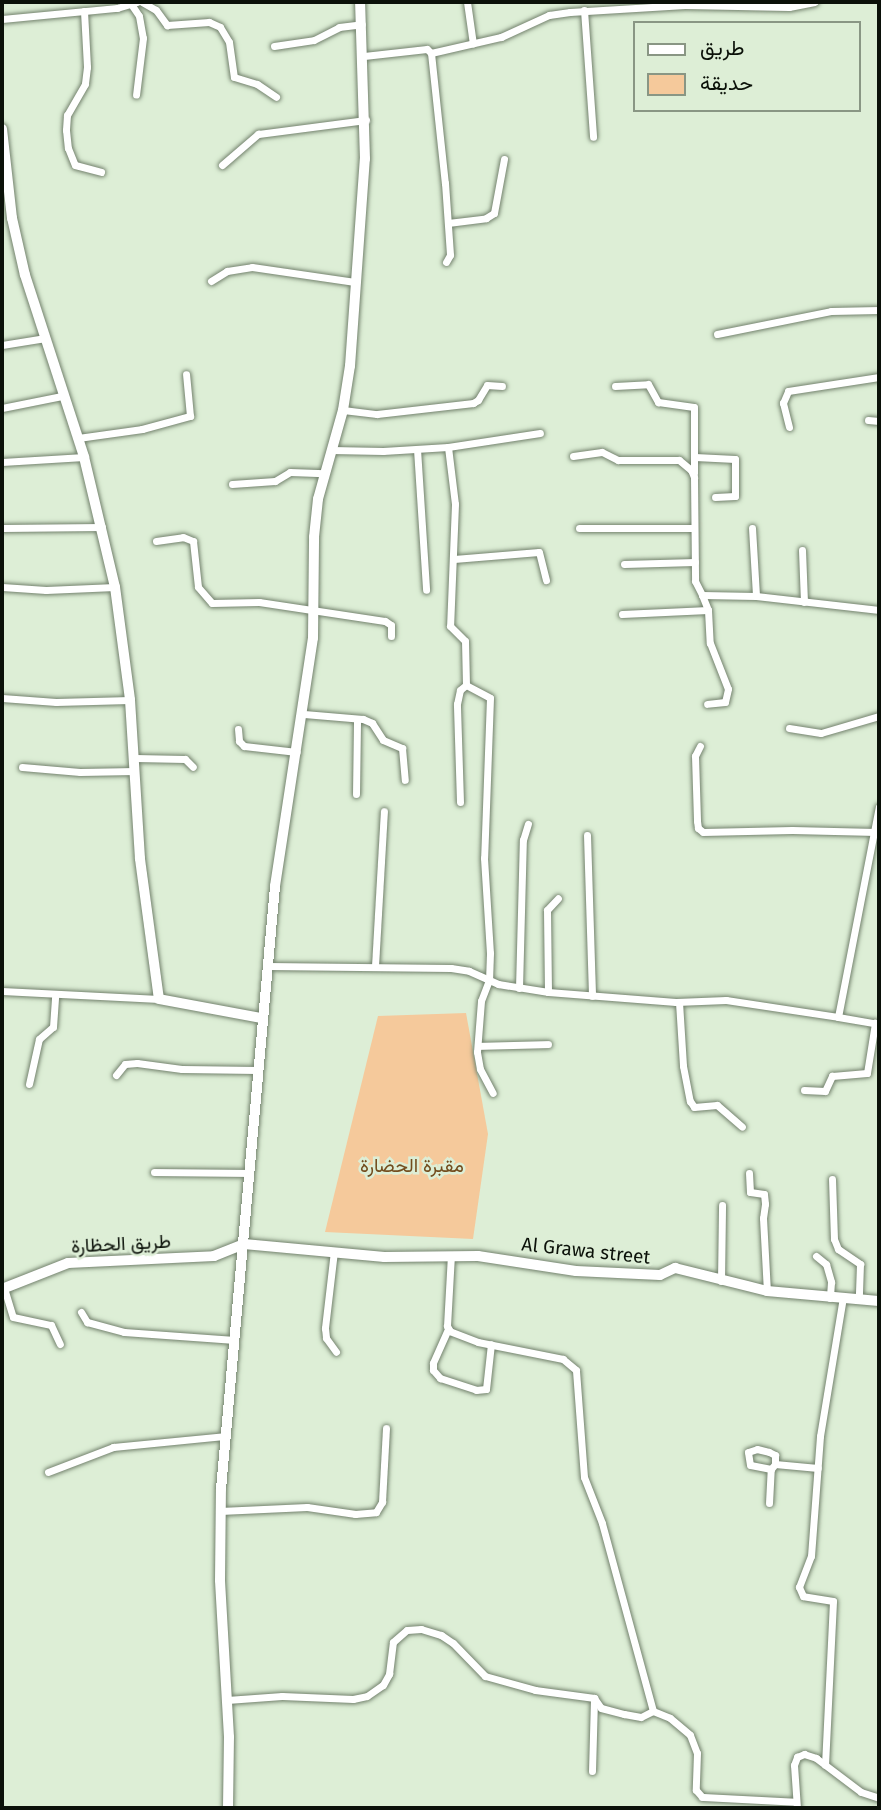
<!DOCTYPE html>
<html>
<head>
<meta charset="utf-8">
<style>
  body { margin:0 }
  #map { position:relative; width:881px; height:1810px; overflow:hidden; background:#ddeed6; font-family:"Fira Sans",Vazirmatn,sans-serif }
  div>[style] { position:absolute }
  [style*='--x'] { left:calc(var(--x)*1px); top:calc(var(--y)*1px); width:calc(var(--w)*1px); rotate:calc(var(--a)*1deg) }
  .green>* { inset:0; background:#f5c99b }
  .roads { filter:drop-shadow(0 0 2px #73826d) drop-shadow(0 0 2px #73826d) }
  .street>* { height:7px; margin:-3.5px; padding:0 3.5px; transform-origin:3.5px; border-radius:3.5px; background:#fff }
  .secondary>* { height:10px; margin:-5px; padding:0 5px; transform-origin:5px; border-radius:5px; background:#fff }
  span { translate:-50% -50%; white-space:nowrap; text-align:center; line-height:1.15; -webkit-text-stroke:5px #ddeed6; paint-order:stroke }
  .park-label { font-size:19px; color:#734d1e }
  .street-label { font-size:19px; color:#0b1109 }
  .frame { position:absolute; inset:0; border:4px solid #0b1109; pointer-events:none }
  .legend { position:absolute; left:633px; top:21px; width:228px; height:91px; box-sizing:border-box; background:#ddeed6; border:2px solid #899684; margin:0; padding:9px 12px; list-style:none; font-size:21px; color:#0b1109 }
  .legend li { display:flex; align-items:center; gap:14px; height:35px }
  .legend b { width:35px; border:2px solid #899684 }
</style>
</head>
<body>
<div id="map">
  <div class="green">
    <div style="clip-path:polygon(466px 1013px,488px 1134px,473px 1239px,325px 1232px,378px 1016px)"></div>
  </div>
  <div class="roads">
    <div class="street">
      <div style="--x:142;--y:2;--w:16;--a:30"></div>
      <div style="--x:156;--y:10;--w:19;--a:54"></div>
      <div style="--x:167;--y:25;--w:42;--a:-4.1"></div>
      <div style="--x:209;--y:22;--w:12;--a:24"></div>
      <div style="--x:220;--y:27;--w:17;--a:59"></div>
      <div style="--x:229;--y:42;--w:35;--a:82"></div>
      <div style="--x:234;--y:77;--w:24;--a:17"></div>
      <div style="--x:257;--y:84;--w:23;--a:34"></div>
      <div style="--x:467;--y:2;--w:42;--a:81.9"></div>
      <div style="--x:131;--y:4;--w:14;--a:56"></div>
      <div style="--x:139;--y:16;--w:22;--a:80"></div>
      <div style="--x:143;--y:38;--w:57;--a:97"></div>
      <div style="--x:584;--y:10;--w:127;--a:85.9"></div>
      <div style="--x:84;--y:11;--w:56;--a:86.9"></div>
      <div style="--x:87;--y:67;--w:17;--a:97"></div>
      <div style="--x:85;--y:84;--w:36;--a:120"></div>
      <div style="--x:67;--y:115;--w:15;--a:94"></div>
      <div style="--x:66;--y:130;--w:18;--a:84"></div>
      <div style="--x:68;--y:148;--w:18;--a:68"></div>
      <div style="--x:75;--y:165;--w:27;--a:15"></div>
      <div style="--x:2;--y:19;--w:116;--a:-5.5"></div>
      <div style="--x:117;--y:8;--w:21;--a:-17"></div>
      <div style="--x:274;--y:46;--w:40;--a:-8.5"></div>
      <div style="--x:314;--y:40;--w:28;--a:-27"></div>
      <div style="--x:339;--y:27;--w:23;--a:-7"></div>
      <div style="--x:431;--y:53;--w:72;--a:-12.9"></div>
      <div style="--x:501;--y:37;--w:53;--a:-24.6"></div>
      <div style="--x:549;--y:15;--w:21;--a:-8"></div>
      <div style="--x:570;--y:12;--w:115;--a:-3.5"></div>
      <div style="--x:685;--y:5;--w:104;--a:1.1"></div>
      <div style="--x:789;--y:7;--w:26;--a:-11"></div>
      <div style="--x:364;--y:56;--w:63;--a:-6.3"></div>
      <div style="--x:427;--y:49;--w:6;--a:45"></div>
      <div style="--x:431;--y:53;--w:131;--a:83.9"></div>
      <div style="--x:445;--y:183;--w:72;--a:86"></div>
      <div style="--x:450;--y:255;--w:8;--a:120"></div>
      <div style="--x:222;--y:165;--w:48;--a:-40.7"></div>
      <div style="--x:258;--y:134;--w:109;--a:-7.4"></div>
      <div style="--x:448;--y:223;--w:38;--a:-7"></div>
      <div style="--x:486;--y:218;--w:9;--a:-32"></div>
      <div style="--x:494;--y:213;--w:55;--a:-79.5"></div>
      <div style="--x:211;--y:281;--w:19;--a:-32"></div>
      <div style="--x:227;--y:271;--w:25;--a:-9"></div>
      <div style="--x:252;--y:267;--w:104;--a:8.3"></div>
      <div style="--x:717;--y:334;--w:116;--a:-11.4"></div>
      <div style="--x:831;--y:311;--w:48;--a:-1.2"></div>
      <div style="--x:2;--y:345;--w:44;--a:-9.2"></div>
      <div style="--x:615;--y:386;--w:33;--a:-3"></div>
      <div style="--x:648;--y:384;--w:21;--a:61"></div>
      <div style="--x:658;--y:402;--w:36;--a:8"></div>
      <div style="--x:694;--y:407;--w:66;--a:90"></div>
      <div style="--x:2;--y:408;--w:61;--a:-11.3"></div>
      <div style="--x:343;--y:410;--w:34;--a:7"></div>
      <div style="--x:377;--y:414;--w:97;--a:-6.5"></div>
      <div style="--x:473;--y:403;--w:6;--a:-31"></div>
      <div style="--x:478;--y:400;--w:17;--a:-59"></div>
      <div style="--x:487;--y:385;--w:15;--a:4"></div>
      <div style="--x:868;--y:420;--w:11;--a:5"></div>
      <div style="--x:789;--y:427;--w:25;--a:-104"></div>
      <div style="--x:783;--y:403;--w:13;--a:-67"></div>
      <div style="--x:788;--y:391;--w:92;--a:-8.7"></div>
      <div style="--x:78;--y:438;--w:65;--a:-8"></div>
      <div style="--x:142;--y:429;--w:50;--a:-15.2"></div>
      <div style="--x:190;--y:416;--w:42;--a:-95.4"></div>
      <div style="--x:448;--y:447;--w:93;--a:-8.7"></div>
      <div style="--x:417;--y:449;--w:141;--a:86.3"></div>
      <div style="--x:331;--y:450;--w:52;--a:1.1"></div>
      <div style="--x:383;--y:451;--w:65;--a:-3.5"></div>
      <div style="--x:448;--y:447;--w:57;--a:83"></div>
      <div style="--x:455;--y:504;--w:122;--a:92.3"></div>
      <div style="--x:450;--y:626;--w:21;--a:45"></div>
      <div style="--x:465;--y:641;--w:44;--a:88.7"></div>
      <div style="--x:466;--y:685;--w:27;--a:28"></div>
      <div style="--x:490;--y:698;--w:160;--a:92.1"></div>
      <div style="--x:484;--y:858;--w:95;--a:86.4"></div>
      <div style="--x:490;--y:953;--w:27;--a:92"></div>
      <div style="--x:489;--y:980;--w:22;--a:111"></div>
      <div style="--x:481;--y:1001;--w:51;--a:94.5"></div>
      <div style="--x:477;--y:1052;--w:17;--a:80"></div>
      <div style="--x:480;--y:1069;--w:27;--a:62"></div>
      <div style="--x:573;--y:456;--w:29;--a:-8"></div>
      <div style="--x:602;--y:452;--w:18;--a:27"></div>
      <div style="--x:618;--y:460;--w:61;--a:0"></div>
      <div style="--x:679;--y:460;--w:16;--a:40"></div>
      <div style="--x:691;--y:470;--w:8;--a:67"></div>
      <div style="--x:694;--y:477;--w:104;--a:89.4"></div>
      <div style="--x:695;--y:581;--w:16;--a:63"></div>
      <div style="--x:702;--y:595;--w:54;--a:1.1"></div>
      <div style="--x:756;--y:596;--w:124;--a:6.5"></div>
      <div style="--x:695;--y:457;--w:40;--a:2.9"></div>
      <div style="--x:735;--y:459;--w:37;--a:90"></div>
      <div style="--x:735;--y:496;--w:20;--a:177"></div>
      <div style="--x:2;--y:462;--w:82;--a:-3.5"></div>
      <div style="--x:232;--y:484;--w:43;--a:-4"></div>
      <div style="--x:275;--y:481;--w:17;--a:-31"></div>
      <div style="--x:290;--y:472;--w:34;--a:2"></div>
      <div style="--x:2;--y:528;--w:100;--a:-0.6"></div>
      <div style="--x:579;--y:528;--w:115;--a:0"></div>
      <div style="--x:752;--y:528;--w:68;--a:86.6"></div>
      <div style="--x:156;--y:541;--w:27;--a:-8"></div>
      <div style="--x:183;--y:537;--w:11;--a:22"></div>
      <div style="--x:193;--y:541;--w:46;--a:83.8"></div>
      <div style="--x:198;--y:587;--w:21;--a:49"></div>
      <div style="--x:212;--y:603;--w:47;--a:-1.2"></div>
      <div style="--x:259;--y:602;--w:127;--a:8.6"></div>
      <div style="--x:385;--y:621;--w:7;--a:34"></div>
      <div style="--x:391;--y:625;--w:11;--a:90"></div>
      <div style="--x:802;--y:550;--w:52;--a:87.8"></div>
      <div style="--x:454;--y:559;--w:85;--a:-4.7"></div>
      <div style="--x:539;--y:552;--w:29;--a:76"></div>
      <div style="--x:624;--y:564;--w:71;--a:-1.6"></div>
      <div style="--x:2;--y:587;--w:44;--a:3.9"></div>
      <div style="--x:46;--y:590;--w:69;--a:-2.5"></div>
      <div style="--x:702;--y:595;--w:16;--a:68"></div>
      <div style="--x:708;--y:610;--w:33;--a:87"></div>
      <div style="--x:710;--y:643;--w:49;--a:68.6"></div>
      <div style="--x:728;--y:689;--w:13;--a:103"></div>
      <div style="--x:725;--y:702;--w:18;--a:174"></div>
      <div style="--x:622;--y:614;--w:86;--a:-2.7"></div>
      <div style="--x:2;--y:698;--w:54;--a:4.2"></div>
      <div style="--x:56;--y:702;--w:74;--a:-1.5"></div>
      <div style="--x:304;--y:714;--w:59;--a:4.8"></div>
      <div style="--x:363;--y:719;--w:10;--a:24"></div>
      <div style="--x:372;--y:723;--w:20;--a:57"></div>
      <div style="--x:383;--y:740;--w:21;--a:23"></div>
      <div style="--x:402;--y:748;--w:32;--a:85"></div>
      <div style="--x:789;--y:728;--w:32;--a:9"></div>
      <div style="--x:821;--y:733;--w:60;--a:-16.3"></div>
      <div style="--x:238;--y:729;--w:12;--a:85"></div>
      <div style="--x:239;--y:741;--w:7;--a:45"></div>
      <div style="--x:244;--y:746;--w:53;--a:6.5"></div>
      <div style="--x:700;--y:746;--w:11;--a:117"></div>
      <div style="--x:695;--y:756;--w:65;--a:88.2"></div>
      <div style="--x:697;--y:821;--w:7;--a:82"></div>
      <div style="--x:698;--y:828;--w:6;--a:39"></div>
      <div style="--x:703;--y:832;--w:89;--a:-1.3"></div>
      <div style="--x:792;--y:830;--w:84;--a:1.4"></div>
      <div style="--x:135;--y:758;--w:50;--a:1.1"></div>
      <div style="--x:185;--y:759;--w:11;--a:45"></div>
      <div style="--x:22;--y:767;--w:58;--a:4.9"></div>
      <div style="--x:80;--y:772;--w:55;--a:-1"></div>
      <div style="--x:356;--y:794;--w:75;--a:-89.2"></div>
      <div style="--x:460;--y:802;--w:98;--a:-91.8"></div>
      <div style="--x:457;--y:704;--w:14;--a:-78"></div>
      <div style="--x:460;--y:690;--w:8;--a:-40"></div>
      <div style="--x:587;--y:835;--w:161;--a:88.2"></div>
      <div style="--x:267;--y:966;--w:184;--a:0.6"></div>
      <div style="--x:451;--y:968;--w:18;--a:9"></div>
      <div style="--x:469;--y:971;--w:32;--a:24"></div>
      <div style="--x:498;--y:984;--w:51;--a:9.1"></div>
      <div style="--x:548;--y:992;--w:128;--a:4.5"></div>
      <div style="--x:676;--y:1002;--w:50;--a:-2.3"></div>
      <div style="--x:726;--y:1000;--w:113;--a:8.6"></div>
      <div style="--x:838;--y:1017;--w:214;--a:-79"></div>
      <div style="--x:375;--y:966;--w:155;--a:-86.7"></div>
      <div style="--x:519;--y:988;--w:148;--a:-88.5"></div>
      <div style="--x:523;--y:840;--w:17;--a:-73"></div>
      <div style="--x:2;--y:991;--w:157;--a:2.9"></div>
      <div style="--x:548;--y:992;--w:82;--a:-90.7"></div>
      <div style="--x:547;--y:910;--w:16;--a:-47"></div>
      <div style="--x:679;--y:1002;--w:64;--a:86.4"></div>
      <div style="--x:683;--y:1066;--w:36;--a:79"></div>
      <div style="--x:690;--y:1101;--w:7;--a:56"></div>
      <div style="--x:694;--y:1107;--w:23;--a:-5"></div>
      <div style="--x:717;--y:1105;--w:33;--a:41"></div>
      <div style="--x:838;--y:1017;--w:42;--a:9.7"></div>
      <div style="--x:478;--y:1046;--w:70;--a:-1.6"></div>
      <div style="--x:116;--y:1075;--w:14;--a:-51"></div>
      <div style="--x:125;--y:1064;--w:12;--a:-5"></div>
      <div style="--x:137;--y:1063;--w:45;--a:7.6"></div>
      <div style="--x:182;--y:1069;--w:75;--a:0.8"></div>
      <div style="--x:29;--y:1084;--w:46;--a:-77.5"></div>
      <div style="--x:39;--y:1039;--w:18;--a:-41"></div>
      <div style="--x:53;--y:1027;--w:32;--a:-86"></div>
      <div style="--x:804;--y:1090;--w:21;--a:3"></div>
      <div style="--x:825;--y:1091;--w:17;--a:-65"></div>
      <div style="--x:832;--y:1076;--w:35;--a:-5"></div>
      <div style="--x:867;--y:1073;--w:51;--a:-80.9"></div>
      <div style="--x:154;--y:1172;--w:95;--a:0.6"></div>
      <div style="--x:749;--y:1173;--w:19;--a:87"></div>
      <div style="--x:750;--y:1192;--w:14;--a:8"></div>
      <div style="--x:764;--y:1194;--w:10;--a:84"></div>
      <div style="--x:765;--y:1204;--w:14;--a:98"></div>
      <div style="--x:763;--y:1218;--w:73;--a:86.9"></div>
      <div style="--x:832;--y:1179;--w:60;--a:88.1"></div>
      <div style="--x:834;--y:1239;--w:11;--a:68"></div>
      <div style="--x:838;--y:1249;--w:27;--a:34"></div>
      <div style="--x:860;--y:1264;--w:35;--a:92"></div>
      <div style="--x:334;--y:1251;--w:78;--a:96.7"></div>
      <div style="--x:325;--y:1328;--w:10;--a:84"></div>
      <div style="--x:326;--y:1338;--w:17;--a:54"></div>
      <div style="--x:816;--y:1256;--w:13;--a:39"></div>
      <div style="--x:826;--y:1264;--w:19;--a:74"></div>
      <div style="--x:831;--y:1282;--w:16;--a:94"></div>
      <div style="--x:721;--y:1281;--w:76;--a:-89.2"></div>
      <div style="--x:4;--y:1288;--w:30;--a:73"></div>
      <div style="--x:13;--y:1317;--w:39;--a:12"></div>
      <div style="--x:51;--y:1325;--w:21;--a:65"></div>
      <div style="--x:81;--y:1312;--w:12;--a:59"></div>
      <div style="--x:87;--y:1322;--w:38;--a:15"></div>
      <div style="--x:124;--y:1332;--w:111;--a:4.1"></div>
      <div style="--x:448;--y:1329;--w:37;--a:114"></div>
      <div style="--x:433;--y:1363;--w:7;--a:90"></div>
      <div style="--x:433;--y:1370;--w:11;--a:49"></div>
      <div style="--x:440;--y:1378;--w:38;--a:18"></div>
      <div style="--x:476;--y:1390;--w:10;--a:-6"></div>
      <div style="--x:486;--y:1389;--w:45;--a:-83.7"></div>
      <div style="--x:771;--y:1469;--w:21;--a:-169"></div>
      <div style="--x:750;--y:1465;--w:13;--a:-99"></div>
      <div style="--x:748;--y:1452;--w:9;--a:-18"></div>
      <div style="--x:757;--y:1449;--w:12;--a:14"></div>
      <div style="--x:769;--y:1452;--w:7;--a:27"></div>
      <div style="--x:775;--y:1455;--w:9;--a:90"></div>
      <div style="--x:48;--y:1472;--w:70;--a:-21"></div>
      <div style="--x:113;--y:1447;--w:114;--a:-5.6"></div>
      <div style="--x:769;--y:1503;--w:34;--a:-87"></div>
      <div style="--x:771;--y:1469;--w:6;--a:-51"></div>
      <div style="--x:775;--y:1464;--w:43;--a:5.3"></div>
      <div style="--x:220;--y:1511;--w:87;--a:-2.6"></div>
      <div style="--x:307;--y:1507;--w:49;--a:8.3"></div>
      <div style="--x:355;--y:1514;--w:21;--a:-5"></div>
      <div style="--x:376;--y:1512;--w:12;--a:-59"></div>
      <div style="--x:382;--y:1502;--w:74;--a:-86.9"></div>
      <div style="--x:227;--y:1700;--w:55;--a:-4.2"></div>
      <div style="--x:282;--y:1696;--w:71;--a:2.4"></div>
      <div style="--x:353;--y:1699;--w:14;--a:-12"></div>
      <div style="--x:367;--y:1696;--w:19;--a:-35"></div>
      <div style="--x:383;--y:1685;--w:13;--a:-61"></div>
      <div style="--x:389;--y:1674;--w:32;--a:-83"></div>
      <div style="--x:393;--y:1642;--w:18;--a:-41"></div>
      <div style="--x:407;--y:1630;--w:14;--a:-4"></div>
      <div style="--x:421;--y:1629;--w:21;--a:17"></div>
      <div style="--x:441;--y:1635;--w:14;--a:34"></div>
      <div style="--x:453;--y:1643;--w:46;--a:45.9"></div>
      <div style="--x:485;--y:1676;--w:52;--a:15.6"></div>
      <div style="--x:535;--y:1690;--w:60;--a:7.7"></div>
      <div style="--x:594;--y:1698;--w:12;--a:55"></div>
      <div style="--x:601;--y:1708;--w:24;--a:15"></div>
      <div style="--x:624;--y:1714;--w:17;--a:10"></div>
      <div style="--x:641;--y:1717;--w:13;--a:-27"></div>
      <div style="--x:653;--y:1711;--w:195;--a:-105.2"></div>
      <div style="--x:602;--y:1523;--w:49;--a:-111.4"></div>
      <div style="--x:584;--y:1477;--w:107;--a:-94.3"></div>
      <div style="--x:576;--y:1370;--w:17;--a:-140"></div>
      <div style="--x:563;--y:1359;--w:87;--a:-168.7"></div>
      <div style="--x:478;--y:1342;--w:30;--a:-159"></div>
      <div style="--x:450;--y:1331;--w:6;--a:-121"></div>
      <div style="--x:447;--y:1326;--w:71;--a:-86.8"></div>
      <div style="--x:653;--y:1711;--w:18;--a:22"></div>
      <div style="--x:670;--y:1718;--w:26;--a:40"></div>
      <div style="--x:690;--y:1735;--w:19;--a:69"></div>
      <div style="--x:697;--y:1753;--w:37;--a:92"></div>
      <div style="--x:696;--y:1790;--w:9;--a:49"></div>
      <div style="--x:702;--y:1797;--w:94;--a:3"></div>
      <div style="--x:825;--y:1765;--w:164;--a:-87.2"></div>
      <div style="--x:833;--y:1601;--w:30;--a:-171"></div>
      <div style="--x:803;--y:1596;--w:10;--a:-114"></div>
      <div style="--x:799;--y:1587;--w:33;--a:-69"></div>
      <div style="--x:811;--y:1556;--w:120;--a:-85.7"></div>
      <div style="--x:820;--y:1436;--w:141;--a:-80.6"></div>
      <div style="--x:592;--y:1771;--w:73;--a:-88.4"></div>
      <div style="--x:797;--y:1808;--w:43;--a:-94"></div>
      <div style="--x:794;--y:1765;--w:9;--a:-69"></div>
      <div style="--x:797;--y:1757;--w:8;--a:-23"></div>
      <div style="--x:804;--y:1754;--w:13;--a:18"></div>
      <div style="--x:816;--y:1758;--w:56;--a:37.1"></div>
      <div style="--x:861;--y:1792;--w:19;--a:18"></div>
    </div>
    <div class="secondary">
      <div style="--x:2;--y:129;--w:90;--a:83.6"></div>
      <div style="--x:12;--y:218;--w:58;--a:77.2"></div>
      <div style="--x:25;--y:275;--w:191;--a:72"></div>
      <div style="--x:84;--y:457;--w:134;--a:76.6"></div>
      <div style="--x:115;--y:587;--w:114;--a:82.4"></div>
      <div style="--x:130;--y:700;--w:159;--a:86.4"></div>
      <div style="--x:140;--y:859;--w:141;--a:82.3"></div>
      <div style="--x:159;--y:999;--w:105;--a:10.5"></div>
      <div style="--x:2;--y:1289;--w:71;--a:-21.5"></div>
      <div style="--x:68;--y:1263;--w:146;--a:-2.7"></div>
      <div style="--x:214;--y:1256;--w:32;--a:-22"></div>
      <div style="--x:244;--y:1244;--w:141;--a:5.3"></div>
      <div style="--x:384;--y:1257;--w:94;--a:-0.6"></div>
      <div style="--x:478;--y:1256;--w:99;--a:8.7"></div>
      <div style="--x:576;--y:1271;--w:84;--a:2.7"></div>
      <div style="--x:660;--y:1275;--w:17;--a:-25"></div>
      <div style="--x:675;--y:1268;--w:95;--a:14"></div>
      <div style="--x:767;--y:1291;--w:112;--a:5.1"></div>
      <div style="--x:228;--y:1808;--w:71;--a:-89.2"></div>
      <div style="--x:229;--y:1737;--w:157;--a:-93.3"></div>
      <div style="--x:220;--y:1580;--w:91;--a:-89.4"></div>
      <div style="--x:221;--y:1489;--w:605;--a:-84.88"></div>
      <div style="--x:275;--y:886;--w:251;--a:-81.3"></div>
      <div style="--x:313;--y:638;--w:101;--a:-89.4"></div>
      <div style="--x:314;--y:537;--w:38;--a:-84"></div>
      <div style="--x:318;--y:499;--w:92;--a:-74.3"></div>
      <div style="--x:343;--y:410;--w:45;--a:-81"></div>
      <div style="--x:350;--y:366;--w:208;--a:-85.9"></div>
      <div style="--x:365;--y:159;--w:157;--a:-91.8"></div>
    </div>
  </div>
  <div class="park-label">
    <span style="left:412px;top:1166px">مقبرة الحضارة</span>
  </div>
  <div class="street-label">
    <span style="left:121px;top:1244px;rotate:-3deg">طريق الحظارة</span>
    <span style="left:586px;top:1251px;rotate:6deg">Al Grawa street</span>
  </div>
  <div class="frame"></div>
  <ul class="legend">
  <li><b style="height:9px;background:#fff"></b>طريق</li>
  <li><b style="height:19px;background:#f5c99b"></b>حديقة</li>
  </ul>
</div>
</body>
</html>
